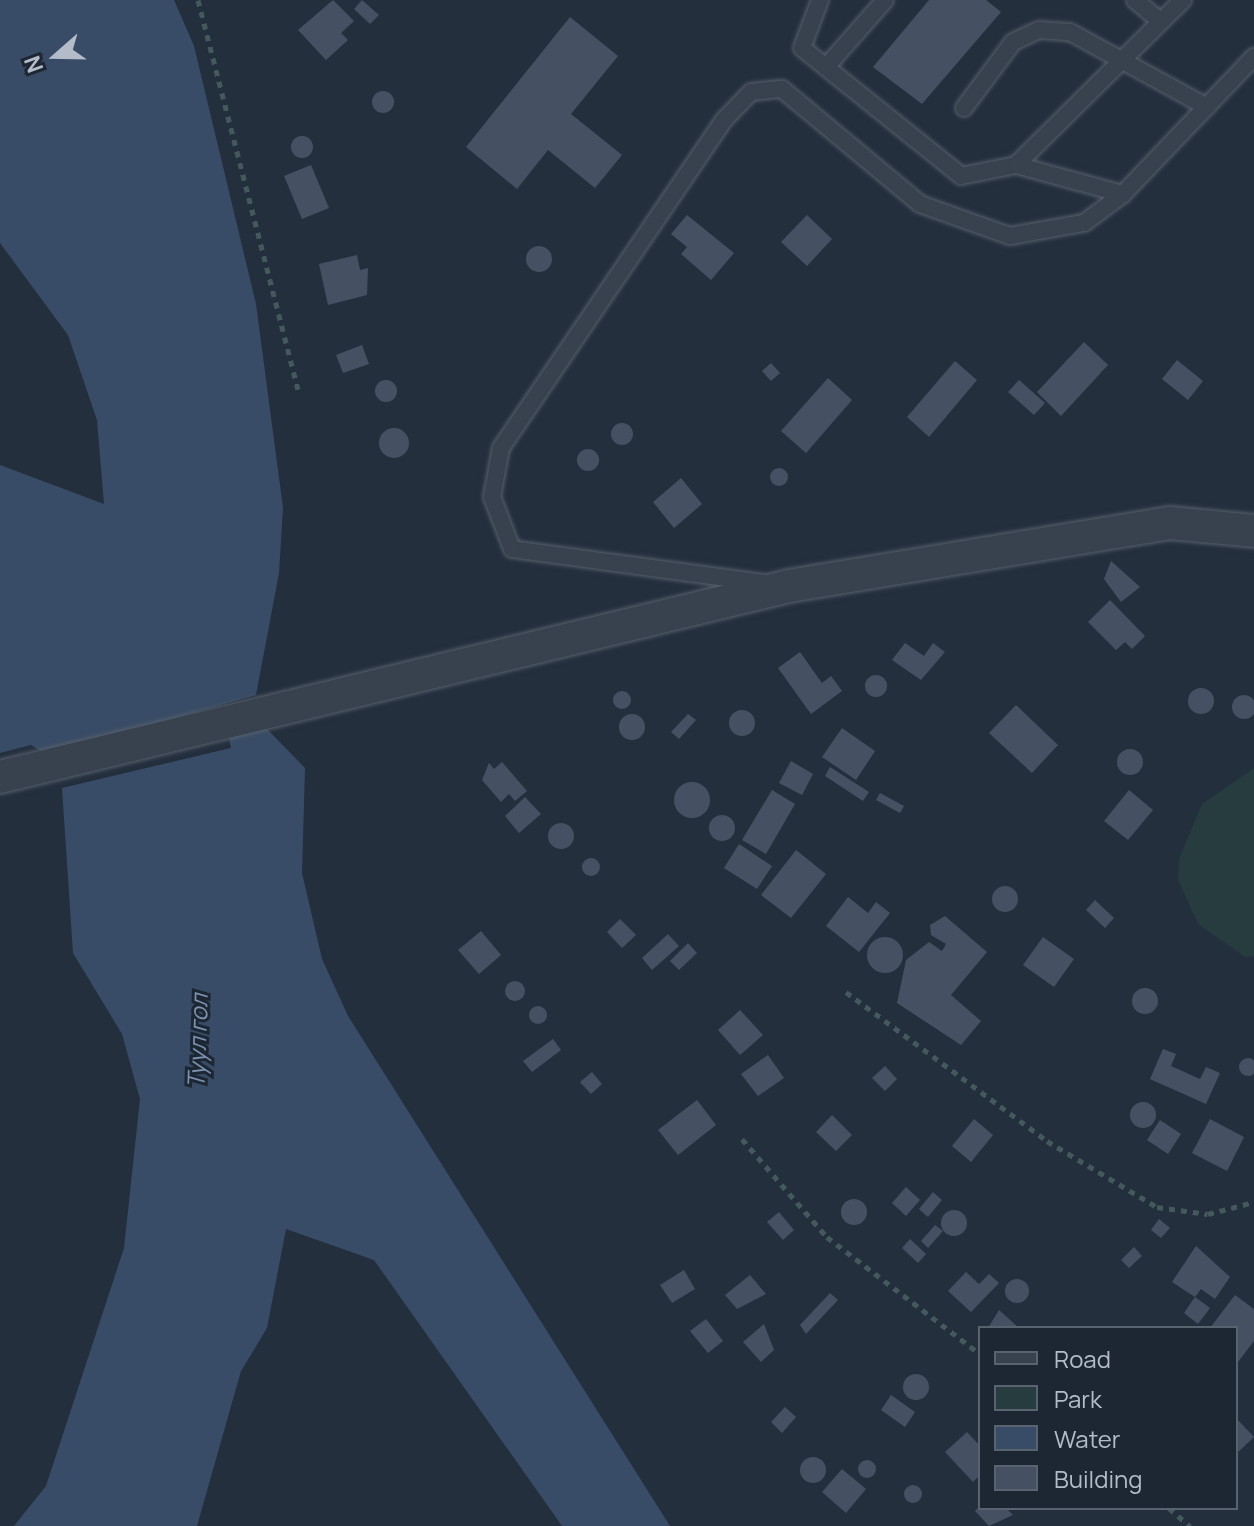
<!DOCTYPE html>
<html>
<head>
<meta charset="utf-8">
<style>
  body { margin:0 }
  #map { position:relative; width:1254px; height:1526px; overflow:hidden; background:#242f3e; font-family:Manrope,sans-serif }
  div>[style] { position:absolute }
  [style*='--x'] { left:calc(var(--x)*1px); top:calc(var(--y)*1px); width:calc(var(--w)*1px); rotate:calc(var(--a)*1deg) }
  .green>* { inset:0; background:#263c3f }
  .water>* { inset:0; background:#394c67 }
  .building>* { inset:0; background:#455162 }
  .round { border-radius:50% }
  .path>* { height:5px; margin-top:-2.5px; transform-origin:0; background:repeating-linear-gradient(90deg,#44595c 0 6px,transparent 0 12px) }
  .roads { filter:drop-shadow(0 0 2px #565f6c) drop-shadow(0 0 2px #565f6c) }
  .lane>* { height:16px; margin:-8px; padding:0 8px; transform-origin:8px; border-radius:8px; background:#38414e }
  .street>* { height:32px; margin:-16px; padding:0 16px; transform-origin:16px; border-radius:16px; background:#38414e }
  span { translate:-50% -50%; white-space:nowrap; text-align:center; line-height:1.15; -webkit-text-stroke:6px #1d2633; paint-order:stroke }
  .water-label { font-size:24px; color:#7c92b1; font-style:italic }
  .legend { position:absolute; left:978px; top:1326px; width:260px; height:184px; box-sizing:border-box; background:#1d2633; border:2px solid #59626f; margin:0; padding:10px 14px; list-style:none; font-size:24px; color:#b4bcc9 }
  .legend li { display:flex; align-items:center; gap:16px; height:40px }
  .legend b { width:40px; border:2px solid #59626f }
  .north { position:absolute; left:16px; top:16px; width:80px; height:80px; -webkit-text-stroke:6px #1d2633; paint-order:stroke; rotate:250deg; font-size:22px; font-weight:700; line-height:32px; text-align:center; color:#b4bcc9 }
  .north::after { content:''; display:block; margin:auto; width:28px; height:36px; background:#b4bcc9; clip-path:polygon(50% 0,100% 100%,50% 72%,0 100%) }
</style>
</head>
<body>
<div id="map">
  <div class="green">
    <div style="clip-path:polygon(1254px 768px,1254px 956px,1245px 957px,1198px 924px,1178px 880px,1179px 859px,1202px 804px)"></div>
  </div>
  <div class="water">
    <div style="clip-path:polygon(0 0,174px 0,194px 46px,256px 304px,283px 508px,279px 573px,256px 695px,46px 754px,31px 745px,0 753px,0 465px,104px 504px,97px 420px,68px 335px,0 243px)"></div>
    <div style="clip-path:polygon(267px 729px,305px 768px,302px 873px,322px 959px,348px 1016px,670px 1526px,562px 1526px,374px 1260px,286px 1229px,267px 1328px,241px 1371px,197px 1526px,14px 1526px,46px 1486px,124px 1248px,140px 1099px,122px 1034px,73px 953px,62px 788px,231px 748px,227px 730px)"></div>
  </div>
  <div class="building">
    <div style="clip-path:polygon(333px 0,354px 21px,341px 33px,348px 40px,326px 60px,298px 30px)"></div>
    <div style="clip-path:polygon(362px 0,379px 15px,370px 24px,354px 9px)"></div>
    <div style="clip-path:polygon(929px 0,986px 0,1001px 12px,922px 104px,873px 67px)"></div>
    <div style="clip-path:polygon(570px 17px,618px 56px,571px 114px,622px 155px,595px 188px,548px 150px,517px 189px,466px 147px)"></div>
    <div class="round" style="left:372px;top:91px;width:22px;height:22px"></div>
    <div class="round" style="left:291px;top:136px;width:22px;height:22px"></div>
    <div style="clip-path:polygon(311px 165px,329px 208px,302px 219px,284px 176px)"></div>
    <div style="clip-path:polygon(687px 215px,734px 253px,711px 280px,681px 254px,687px 247px,671px 234px)"></div>
    <div style="clip-path:polygon(807px 215px,832px 239px,807px 266px,781px 242px)"></div>
    <div class="round" style="left:526px;top:246px;width:26px;height:26px"></div>
    <div style="clip-path:polygon(357px 255px,360px 270px,368px 268px,367px 295px,328px 305px,319px 264px)"></div>
    <div style="clip-path:polygon(1084px 342px,1108px 365px,1061px 416px,1037px 392px)"></div>
    <div style="clip-path:polygon(362px 345px,369px 364px,343px 373px,336px 355px)"></div>
    <div style="clip-path:polygon(1177px 360px,1203px 381px,1188px 400px,1162px 379px)"></div>
    <div style="clip-path:polygon(955px 361px,977px 380px,929px 437px,907px 417px)"></div>
    <div style="clip-path:polygon(771px 363px,780px 373px,771px 381px,762px 371px)"></div>
    <div style="clip-path:polygon(828px 378px,852px 400px,806px 453px,781px 431px)"></div>
    <div class="round" style="left:375px;top:380px;width:22px;height:22px"></div>
    <div style="clip-path:polygon(1019px 380px,1045px 403px,1034px 415px,1008px 392px)"></div>
    <div class="round" style="left:611px;top:423px;width:22px;height:22px"></div>
    <div class="round" style="left:379px;top:428px;width:30px;height:30px"></div>
    <div class="round" style="left:577px;top:449px;width:22px;height:22px"></div>
    <div class="round" style="left:770px;top:468px;width:18px;height:18px"></div>
    <div style="clip-path:polygon(681px 478px,702px 504px,674px 528px,653px 502px)"></div>
    <div style="clip-path:polygon(1111px 561px,1140px 587px,1121px 602px,1104px 579px)"></div>
    <div style="clip-path:polygon(1110px 600px,1145px 636px,1132px 649px,1125px 642px,1116px 650px,1088px 622px)"></div>
    <div style="clip-path:polygon(905px 643px,924px 656px,933px 643px,945px 652px,921px 680px,892px 660px)"></div>
    <div style="clip-path:polygon(800px 652px,822px 683px,831px 676px,842px 691px,811px 714px,778px 668px)"></div>
    <div class="round" style="left:865px;top:675px;width:22px;height:22px"></div>
    <div class="round" style="left:1188px;top:688px;width:26px;height:26px"></div>
    <div class="round" style="left:613px;top:691px;width:18px;height:18px"></div>
    <div class="round" style="left:1232px;top:695px;width:24px;height:24px"></div>
    <div style="clip-path:polygon(1016px 705px,1058px 745px,1032px 773px,989px 733px)"></div>
    <div class="round" style="left:729px;top:710px;width:26px;height:26px"></div>
    <div style="clip-path:polygon(688px 714px,696px 720px,679px 739px,671px 732px)"></div>
    <div class="round" style="left:619px;top:714px;width:26px;height:26px"></div>
    <div style="clip-path:polygon(842px 728px,875px 751px,856px 780px,822px 757px)"></div>
    <div class="round" style="left:1117px;top:749px;width:26px;height:26px"></div>
    <div style="clip-path:polygon(791px 761px,813px 774px,802px 795px,779px 783px)"></div>
    <div style="clip-path:polygon(502px 762px,527px 791px,515px 801px,509px 794px,501px 802px,482px 780px,489px 763px,494px 769px)"></div>
    <div style="clip-path:polygon(830px 767px,869px 792px,863px 801px,825px 776px)"></div>
    <div class="round" style="left:674px;top:782px;width:36px;height:36px"></div>
    <div style="clip-path:polygon(772px 790px,795px 804px,766px 854px,742px 840px)"></div>
    <div style="clip-path:polygon(1129px 790px,1153px 810px,1128px 840px,1104px 821px)"></div>
    <div style="clip-path:polygon(880px 793px,904px 806px,900px 813px,876px 800px)"></div>
    <div style="clip-path:polygon(525px 797px,541px 814px,519px 833px,505px 816px)"></div>
    <div class="round" style="left:709px;top:815px;width:26px;height:26px"></div>
    <div class="round" style="left:548px;top:823px;width:26px;height:26px"></div>
    <div style="clip-path:polygon(739px 844px,772px 866px,757px 889px,724px 868px)"></div>
    <div style="clip-path:polygon(796px 850px,826px 874px,791px 918px,761px 895px)"></div>
    <div class="round" style="left:582px;top:858px;width:18px;height:18px"></div>
    <div class="round" style="left:992px;top:886px;width:26px;height:26px"></div>
    <div style="clip-path:polygon(848px 897px,868px 913px,876px 902px,890px 913px,859px 952px,826px 926px)"></div>
    <div style="clip-path:polygon(1095px 900px,1114px 918px,1105px 928px,1086px 910px)"></div>
    <div style="clip-path:polygon(945px 916px,987px 952px,951px 995px,981px 1021px,961px 1045px,897px 1003px,906px 960px,929px 942px,942px 951px,946px 944px,931px 935px,930px 925px)"></div>
    <div style="clip-path:polygon(620px 919px,636px 935px,622px 948px,607px 932px)"></div>
    <div style="clip-path:polygon(481px 931px,501px 955px,479px 974px,458px 950px)"></div>
    <div style="clip-path:polygon(668px 934px,679px 946px,652px 970px,642px 958px)"></div>
    <div class="round" style="left:867px;top:937px;width:36px;height:36px"></div>
    <div style="clip-path:polygon(1043px 937px,1074px 959px,1054px 987px,1023px 965px)"></div>
    <div style="clip-path:polygon(688px 943px,697px 953px,679px 970px,670px 961px)"></div>
    <div class="round" style="left:505px;top:981px;width:20px;height:20px"></div>
    <div class="round" style="left:1132px;top:988px;width:26px;height:26px"></div>
    <div class="round" style="left:529px;top:1006px;width:18px;height:18px"></div>
    <div style="clip-path:polygon(740px 1010px,763px 1035px,740px 1055px,718px 1030px)"></div>
    <div style="clip-path:polygon(553px 1039px,561px 1050px,532px 1072px,523px 1061px)"></div>
    <div style="clip-path:polygon(1163px 1049px,1176px 1054px,1171px 1066px,1200px 1079px,1206px 1067px,1220px 1073px,1206px 1104px,1150px 1079px)"></div>
    <div style="clip-path:polygon(768px 1055px,784px 1078px,758px 1096px,741px 1074px)"></div>
    <div class="round" style="left:1239px;top:1058px;width:18px;height:18px"></div>
    <div style="clip-path:polygon(885px 1066px,897px 1079px,885px 1091px,872px 1078px)"></div>
    <div style="clip-path:polygon(592px 1072px,602px 1084px,591px 1094px,580px 1082px)"></div>
    <div style="clip-path:polygon(697px 1100px,716px 1125px,678px 1155px,658px 1130px)"></div>
    <div class="round" style="left:1130px;top:1102px;width:26px;height:26px"></div>
    <div style="clip-path:polygon(832px 1115px,852px 1135px,836px 1151px,816px 1132px)"></div>
    <div style="clip-path:polygon(974px 1119px,993px 1135px,971px 1162px,952px 1146px)"></div>
    <div style="clip-path:polygon(1210px 1119px,1244px 1137px,1227px 1171px,1192px 1153px)"></div>
    <div style="clip-path:polygon(1160px 1120px,1181px 1134px,1168px 1154px,1147px 1140px)"></div>
    <div style="clip-path:polygon(906px 1187px,920px 1200px,906px 1216px,892px 1203px)"></div>
    <div style="clip-path:polygon(933px 1192px,942px 1200px,928px 1217px,919px 1209px)"></div>
    <div class="round" style="left:841px;top:1199px;width:26px;height:26px"></div>
    <div class="round" style="left:941px;top:1210px;width:26px;height:26px"></div>
    <div style="clip-path:polygon(779px 1212px,794px 1230px,783px 1240px,767px 1222px)"></div>
    <div style="clip-path:polygon(1159px 1219px,1170px 1228px,1161px 1238px,1151px 1230px)"></div>
    <div style="clip-path:polygon(935px 1225px,943px 1231px,928px 1248px,921px 1241px)"></div>
    <div style="clip-path:polygon(910px 1239px,926px 1254px,918px 1263px,902px 1248px)"></div>
    <div style="clip-path:polygon(1196px 1246px,1230px 1277px,1215px 1299px,1201px 1289px,1195px 1297px,1172px 1282px)"></div>
    <div style="clip-path:polygon(1134px 1247px,1142px 1256px,1129px 1268px,1121px 1260px)"></div>
    <div style="clip-path:polygon(684px 1270px,695px 1289px,672px 1303px,660px 1285px)"></div>
    <div style="clip-path:polygon(966px 1272px,979px 1284px,989px 1274px,999px 1283px,971px 1312px,948px 1291px)"></div>
    <div style="clip-path:polygon(750px 1275px,766px 1294px,737px 1309px,725px 1295px)"></div>
    <div class="round" style="left:1005px;top:1279px;width:24px;height:24px"></div>
    <div style="clip-path:polygon(830px 1293px,838px 1300px,806px 1334px,800px 1325px)"></div>
    <div style="clip-path:polygon(1235px 1295px,1254px 1309px,1254px 1341px,1238px 1362px,1236px 1328px,1210px 1328px)"></div>
    <div style="clip-path:polygon(1195px 1297px,1210px 1308px,1198px 1324px,1184px 1313px)"></div>
    <div style="clip-path:polygon(999px 1310px,1019px 1328px,988px 1328px)"></div>
    <div style="clip-path:polygon(706px 1319px,723px 1341px,708px 1353px,690px 1331px)"></div>
    <div style="clip-path:polygon(764px 1324px,774px 1350px,761px 1362px,743px 1342px)"></div>
    <div class="round" style="left:903px;top:1374px;width:26px;height:26px"></div>
    <div style="clip-path:polygon(891px 1395px,915px 1412px,905px 1427px,881px 1410px)"></div>
    <div style="clip-path:polygon(785px 1407px,796px 1417px,782px 1433px,771px 1422px)"></div>
    <div style="clip-path:polygon(1236px 1418px,1254px 1437px,1236px 1454px)"></div>
    <div style="clip-path:polygon(967px 1432px,980px 1446px,980px 1475px,973px 1482px,945px 1452px)"></div>
    <div class="round" style="left:800px;top:1457px;width:26px;height:26px"></div>
    <div class="round" style="left:858px;top:1460px;width:18px;height:18px"></div>
    <div style="clip-path:polygon(842px 1469px,866px 1489px,846px 1513px,822px 1492px)"></div>
    <div class="round" style="left:904px;top:1485px;width:18px;height:18px"></div>
    <div style="clip-path:polygon(980px 1506px,1006px 1508px,1013px 1515px,989px 1526px,975px 1511px)"></div>
  </div>
  <div class="path">
    <div style="--x:198;--y:0;--w:402;--a:75.6"></div>
    <div style="--x:846;--y:992;--w:250;--a:36.5"></div>
    <div style="--x:1047;--y:1141;--w:128;--a:31"></div>
    <div style="--x:1157;--y:1207;--w:51;--a:7.8"></div>
    <div style="--x:1208;--y:1214;--w:48;--a:-14.6"></div>
    <div style="--x:742;--y:1139;--w:130;--a:49.1"></div>
    <div style="--x:827;--y:1237;--w:193;--a:37.4"></div>
    <div style="--x:1169;--y:1508;--w:28;--a:41"></div>
  </div>
  <div class="roads">
    <div class="lane">
      <div style="--x:820;--y:0;--w:51;--a:110.6"></div>
      <div style="--x:802;--y:48;--w:204;--a:38.8"></div>
      <div style="--x:961;--y:176;--w:56;--a:-11.3"></div>
      <div style="--x:1016;--y:165;--w:111;--a:15.2"></div>
      <div style="--x:1135;--y:0;--w:31;--a:40"></div>
      <div style="--x:826;--y:67;--w:89;--a:-48.6"></div>
      <div style="--x:964;--y:108;--w:82;--a:-53.4"></div>
      <div style="--x:1013;--y:42;--w:29;--a:-25"></div>
      <div style="--x:1039;--y:30;--w:31;--a:4"></div>
      <div style="--x:1070;--y:32;--w:156;--a:28.7"></div>
      <div style="--x:1016;--y:165;--w:235;--a:-44.7"></div>
      <div style="--x:763;--y:583;--w:253;--a:-172.3"></div>
      <div style="--x:512;--y:549;--w:56;--a:-111"></div>
      <div style="--x:492;--y:497;--w:50;--a:-79.6"></div>
      <div style="--x:501;--y:448;--w:395;--a:-55.8"></div>
      <div style="--x:723;--y:121;--w:40;--a:-46"></div>
      <div style="--x:751;--y:92;--w:31;--a:-6"></div>
      <div style="--x:782;--y:89;--w:180;--a:39.8"></div>
      <div style="--x:920;--y:204;--w:96;--a:19.6"></div>
      <div style="--x:1010;--y:236;--w:75;--a:-10"></div>
      <div style="--x:1084;--y:223;--w:49;--a:-36.6"></div>
      <div style="--x:1123;--y:194;--w:190;--a:-46.3"></div>
    </div>
    <div class="street">
      <div style="--x:0;--y:777;--w:812;--a:-13.61"></div>
      <div style="--x:789;--y:586;--w:386;--a:-9.4"></div>
      <div style="--x:1170;--y:523;--w:84;--a:5.4"></div>
    </div>
  </div>
  <div class="water-label">
    <span style="left:197px;top:1041px;rotate:-88deg">Туул гол</span>
  </div>
  <ul class="legend">
  <li><b style="height:10px;background:#38414e"></b>Road</li>
  <li><b style="height:22px;background:#263c3f"></b>Park</li>
  <li><b style="height:22px;background:#394c67"></b>Water</li>
  <li><b style="height:22px;background:#455162"></b>Building</li>
  </ul>
  <div class="north">N</div>
</div>
</body>
</html>
